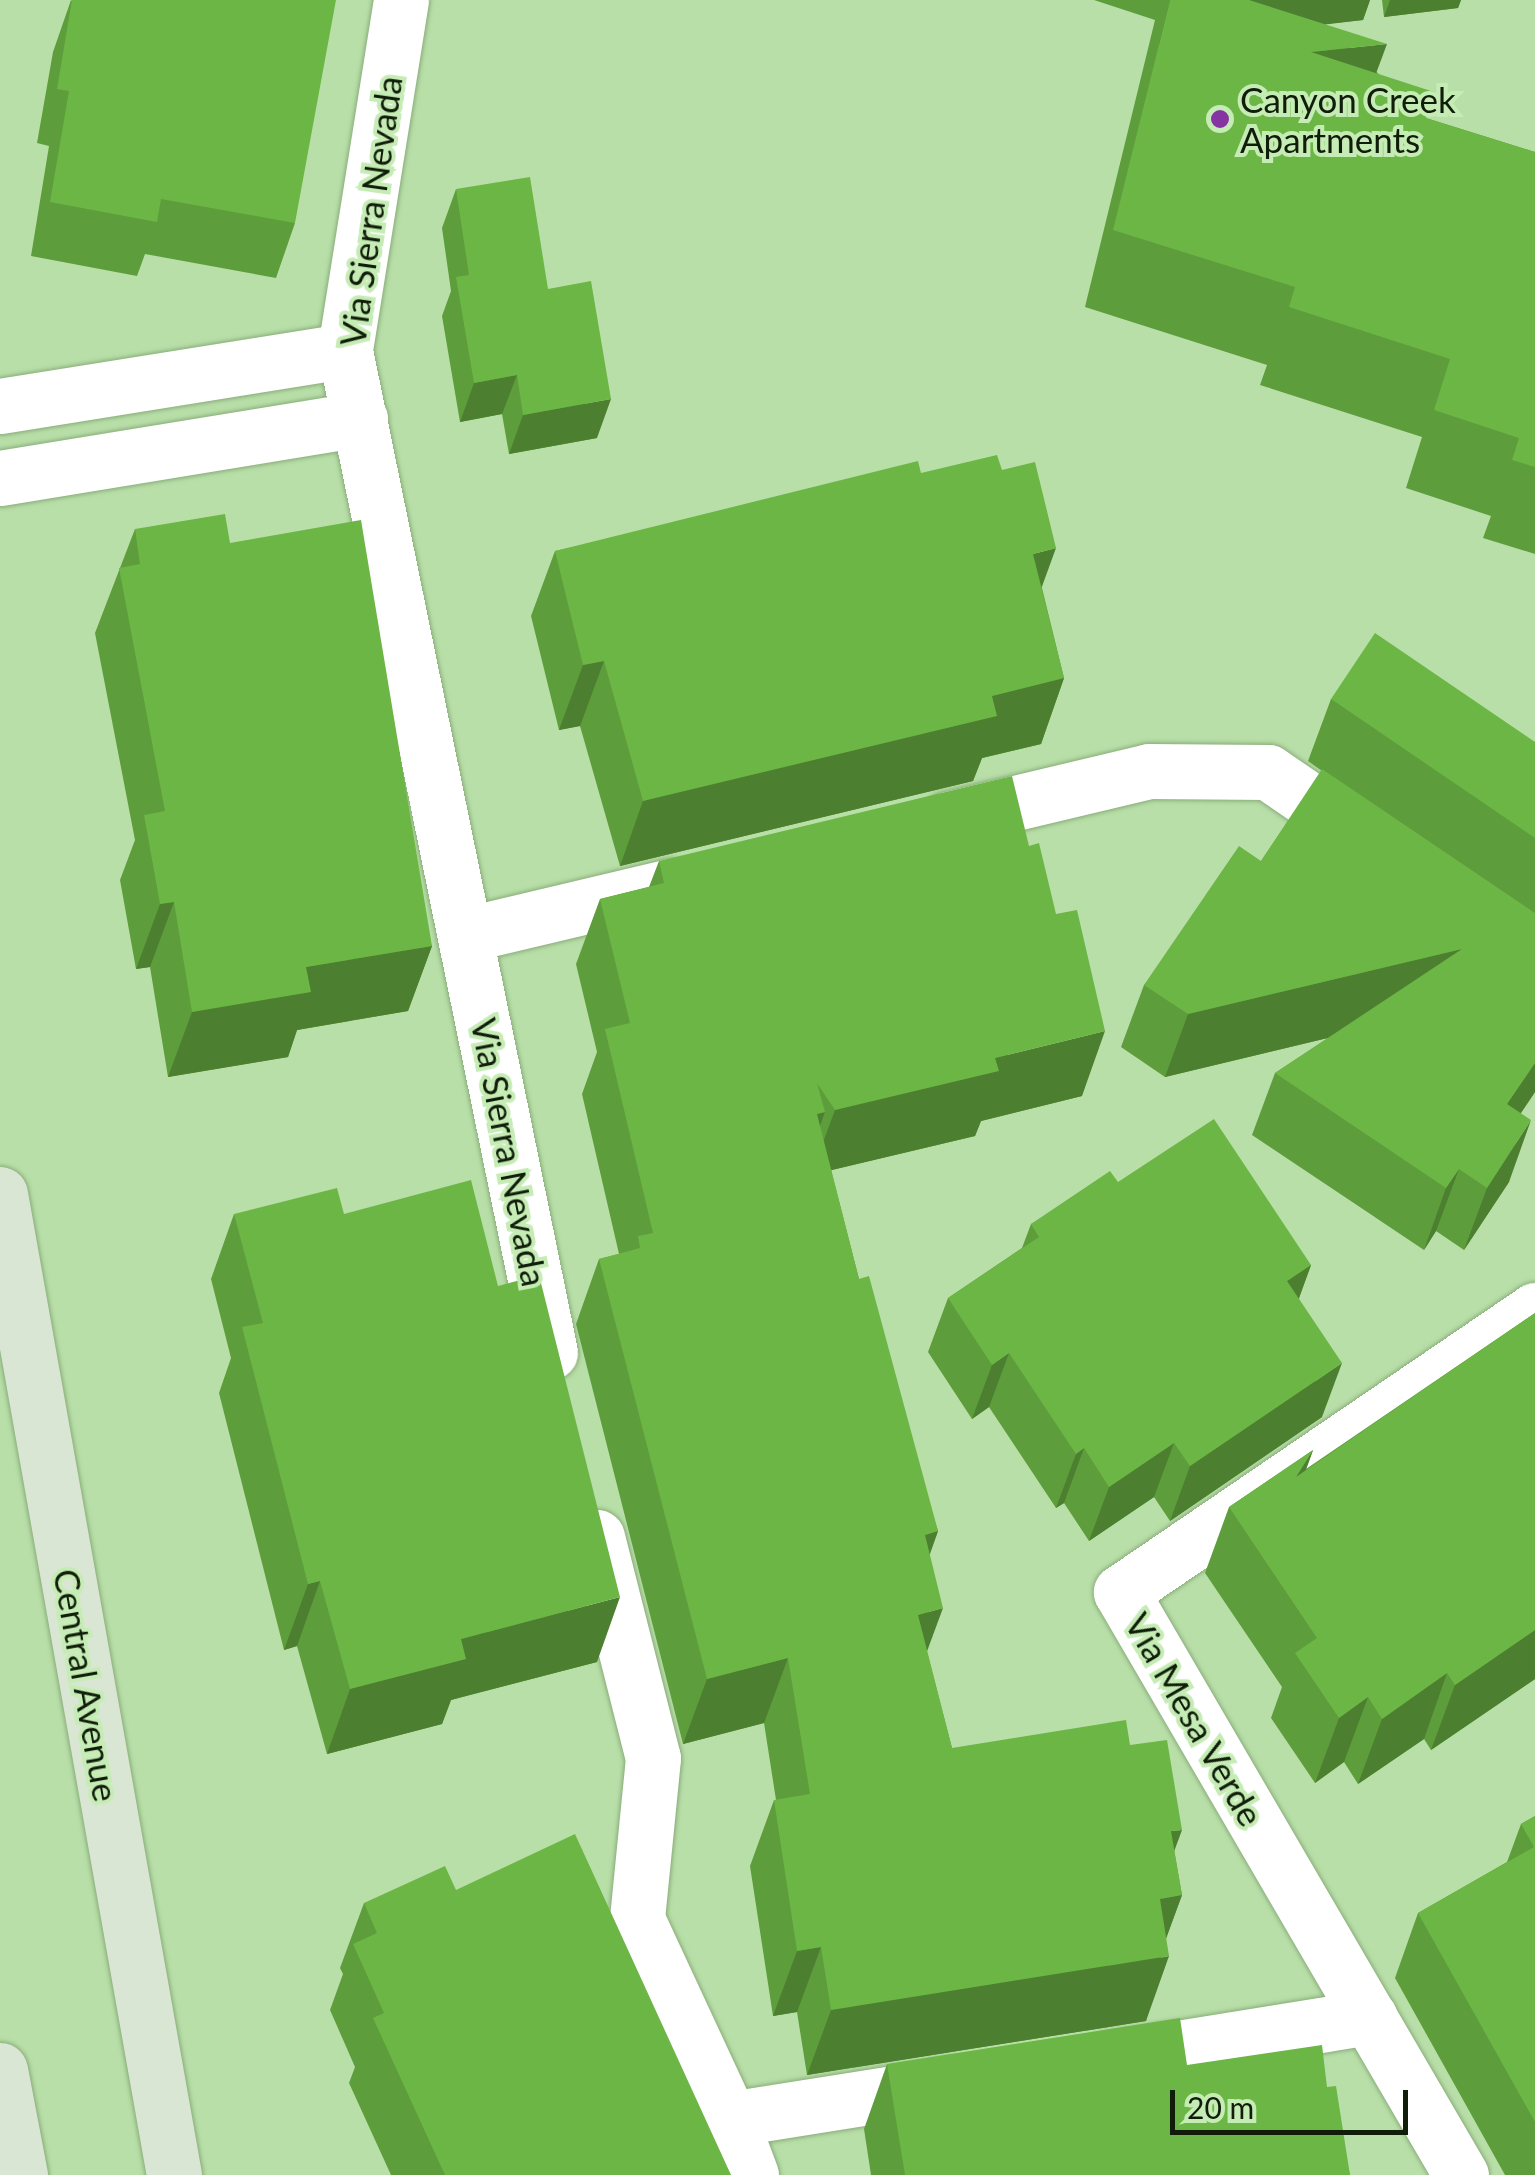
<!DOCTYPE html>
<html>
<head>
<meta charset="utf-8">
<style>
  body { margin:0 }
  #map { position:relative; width:1535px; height:2175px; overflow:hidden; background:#b9dfa9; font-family:Lato,sans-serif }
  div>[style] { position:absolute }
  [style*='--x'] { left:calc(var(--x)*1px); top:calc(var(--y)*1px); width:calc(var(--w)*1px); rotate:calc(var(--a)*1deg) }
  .roads { filter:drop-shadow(0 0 2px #89ad7a) drop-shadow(0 0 2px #89ad7a) }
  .minor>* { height:55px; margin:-27.5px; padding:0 27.5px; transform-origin:27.5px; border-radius:27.5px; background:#fff }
  .secondary>* { height:55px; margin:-27.5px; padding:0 27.5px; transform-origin:27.5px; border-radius:27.5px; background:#dae6d4 }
  .wall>* { inset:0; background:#5d9d3b }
  .shaded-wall>* { inset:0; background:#4c7f30 }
  .building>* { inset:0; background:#6cb645 }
  .dots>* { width:28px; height:28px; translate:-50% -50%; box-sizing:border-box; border:5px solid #c6ecb5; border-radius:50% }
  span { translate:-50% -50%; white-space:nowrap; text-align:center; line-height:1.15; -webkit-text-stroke:8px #c6ecb5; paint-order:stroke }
  .poi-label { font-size:35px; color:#0f1d09 }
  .left { translate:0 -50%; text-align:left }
  .street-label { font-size:35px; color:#0f1d09 }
  .scale { position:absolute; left:1170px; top:2090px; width:238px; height:45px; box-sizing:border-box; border:5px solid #0f1d09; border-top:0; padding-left:12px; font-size:30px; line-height:35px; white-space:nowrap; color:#0f1d09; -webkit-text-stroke:8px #c6ecb5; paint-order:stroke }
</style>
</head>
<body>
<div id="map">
  <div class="roads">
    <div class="minor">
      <div style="--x:401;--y:0;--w:355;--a:99.1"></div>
      <div style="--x:345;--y:351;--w:1022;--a:78.43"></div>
      <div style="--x:0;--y:406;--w:349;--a:-9.1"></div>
      <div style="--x:0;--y:478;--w:365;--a:-9.3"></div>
      <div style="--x:948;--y:819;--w:207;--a:-13.4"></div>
      <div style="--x:1149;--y:771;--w:119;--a:0.5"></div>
      <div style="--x:1268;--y:772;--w:119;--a:34.4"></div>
      <div style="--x:469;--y:934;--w:207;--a:-13.4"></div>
      <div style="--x:597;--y:1537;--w:228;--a:75.8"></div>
      <div style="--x:653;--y:1758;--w:162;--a:95.7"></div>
      <div style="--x:637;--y:1919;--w:221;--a:65.1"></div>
      <div style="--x:730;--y:2119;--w:224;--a:-9"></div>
      <div style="--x:1110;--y:2059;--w:263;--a:-9.2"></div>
      <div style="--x:730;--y:2119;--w:60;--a:69.4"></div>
      <div style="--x:1461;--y:2175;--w:675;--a:-120.25"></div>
      <div style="--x:1121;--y:1592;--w:501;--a:-34.26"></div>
    </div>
    <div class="secondary">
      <div style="--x:0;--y:1194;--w:996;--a:79.94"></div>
      <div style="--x:0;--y:2070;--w:107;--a:79.2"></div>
    </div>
  </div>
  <div class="wall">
    <div style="clip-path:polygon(71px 0,295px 223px,276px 278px,145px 254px,137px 276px,31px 256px,49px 146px,37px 143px,53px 52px)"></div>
    <div style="clip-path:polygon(1094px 0,1370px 0,1363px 20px,1325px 24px,1426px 118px,1535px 152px,1535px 554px,1483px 538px,1491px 516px,1406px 488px,1422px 437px,1260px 385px,1267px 365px,1085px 307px,1155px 20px)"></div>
    <div style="clip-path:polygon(1382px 0,1461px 0,1458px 8px,1384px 17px)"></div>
    <div style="clip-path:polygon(456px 189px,548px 289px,597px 438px,509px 454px,502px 414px,460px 422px,442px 316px,451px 291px,442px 228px)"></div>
    <div style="clip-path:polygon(921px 473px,1042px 588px,1064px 678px,1041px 744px,982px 758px,973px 781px,620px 866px,580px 726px,559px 730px,531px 616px,555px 551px)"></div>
    <div style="clip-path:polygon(135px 529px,230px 543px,432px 946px,408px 1011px,297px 1030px,288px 1057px,168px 1077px,150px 967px,136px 969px,120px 880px,135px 840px,95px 633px)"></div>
    <div style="clip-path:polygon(1331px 699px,1535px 742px,1535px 1092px,1521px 1113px,1509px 1182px,1464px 1250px,1436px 1231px,1424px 1250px,1252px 1135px,1275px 1073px,1328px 1038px,1165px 1077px,1121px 1047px,1144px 985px,1261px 861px,1322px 771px,1308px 761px)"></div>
    <div style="clip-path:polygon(659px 861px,1082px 1096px,981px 1121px,975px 1136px,831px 1170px,859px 1279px,938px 1531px,930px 1554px,927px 1652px,952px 1748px,1130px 1745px,1174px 1850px,1182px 1895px,1166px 1938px,1146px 2021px,807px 2075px,797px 2012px,773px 2016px,750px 1866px,774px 1800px,776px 1800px,764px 1723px,683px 1744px,576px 1324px,599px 1259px,619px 1254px,582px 1094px,597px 1052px,576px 964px,600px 899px,649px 887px)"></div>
    <div style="clip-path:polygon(1118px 1182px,1311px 1265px,1299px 1298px,1322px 1417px,1170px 1521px,1154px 1497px,1089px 1541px,1064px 1503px,1056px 1508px,989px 1407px,972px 1419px,928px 1352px,948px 1298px,1022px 1248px,1031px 1224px)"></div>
    <div style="clip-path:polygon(234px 1214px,344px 1214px,597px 1662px,451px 1700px,442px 1724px,327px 1754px,297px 1646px,284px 1650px,219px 1393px,231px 1358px,211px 1279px)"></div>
    <div style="clip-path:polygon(1535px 1313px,1535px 1679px,1431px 1750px,1424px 1739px,1358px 1784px,1344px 1762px,1315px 1783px,1271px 1718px,1282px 1687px,1205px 1573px,1229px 1507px,1313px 1450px,1306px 1469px)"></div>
    <div style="clip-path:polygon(1535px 1816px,1535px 2175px,1505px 2175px,1395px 1978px,1418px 1913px,1507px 1862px,1521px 1824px)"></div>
    <div style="clip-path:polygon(456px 1890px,731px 2175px,391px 2175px,349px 2083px,355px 2067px,330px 2010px,343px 1974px,340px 1968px,364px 1903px)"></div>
    <div style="clip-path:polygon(887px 2064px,1187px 2065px,1327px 2087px,1350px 2175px,871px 2175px,864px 2129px)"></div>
  </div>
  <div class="shaded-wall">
    <div style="clip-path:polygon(1170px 0,1370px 0,1363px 20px,1159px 44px)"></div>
    <div style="clip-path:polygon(1390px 0,1461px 0,1458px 8px,1384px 17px)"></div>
    <div style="clip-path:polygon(1387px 44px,1358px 122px,1311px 52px)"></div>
    <div style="clip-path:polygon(517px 375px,502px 414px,460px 422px,474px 383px)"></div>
    <div style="clip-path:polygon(611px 399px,597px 438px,509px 454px,523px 415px)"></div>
    <div style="clip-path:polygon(1056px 548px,1032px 614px,1033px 554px)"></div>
    <div style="clip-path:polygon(604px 661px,580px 726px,559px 730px,583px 665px)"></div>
    <div style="clip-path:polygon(1064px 678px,1041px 744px,982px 758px,973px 781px,620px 866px,643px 801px,992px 696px)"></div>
    <div style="clip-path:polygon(174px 902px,150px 967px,136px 969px,160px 904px)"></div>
    <div style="clip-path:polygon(432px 946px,408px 1011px,297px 1030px,288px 1057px,168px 1077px,192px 1012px,306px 967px)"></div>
    <div style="clip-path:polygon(1462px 949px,1440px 1011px,1165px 1077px,1188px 1014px)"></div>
    <div style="clip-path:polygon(1105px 1031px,1082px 1096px,981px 1121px,975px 1136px,811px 1175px,835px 1110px,995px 1058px)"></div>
    <div style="clip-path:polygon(1535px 1063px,1535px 1092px,1485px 1166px,1507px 1104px)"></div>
    <div style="clip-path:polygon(825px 1112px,801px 1177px,817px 1114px)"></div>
    <div style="clip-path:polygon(1531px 1120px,1509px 1182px,1464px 1250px,1487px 1188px)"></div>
    <div style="clip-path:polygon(1459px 1169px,1436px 1231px,1424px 1250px,1446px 1188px)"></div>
    <div style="clip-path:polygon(1311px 1265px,1291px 1320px,1287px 1281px)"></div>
    <div style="clip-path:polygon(1009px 1353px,989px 1407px,972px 1419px,992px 1365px)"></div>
    <div style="clip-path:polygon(1342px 1363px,1322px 1417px,1170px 1521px,1190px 1466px)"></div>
    <div style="clip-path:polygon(1174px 1443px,1154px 1497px,1089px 1541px,1109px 1487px)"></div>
    <div style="clip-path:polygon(1084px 1448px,1064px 1503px,1056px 1508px,1076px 1454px)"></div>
    <div style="clip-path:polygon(1313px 1450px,1290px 1515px,1296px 1477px)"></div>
    <div style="clip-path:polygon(938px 1531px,914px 1597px,925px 1535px)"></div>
    <div style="clip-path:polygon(320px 1581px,297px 1646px,284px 1650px,308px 1584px)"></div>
    <div style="clip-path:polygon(620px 1597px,597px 1662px,451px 1700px,442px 1724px,327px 1754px,350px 1689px,461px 1639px)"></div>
    <div style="clip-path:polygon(943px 1608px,919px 1673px,918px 1615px)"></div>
    <div style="clip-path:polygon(1535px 1630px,1535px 1679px,1431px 1750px,1455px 1685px)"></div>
    <div style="clip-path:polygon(788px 1658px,764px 1723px,683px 1744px,707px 1679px)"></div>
    <div style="clip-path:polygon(1447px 1673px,1424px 1739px,1358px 1784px,1382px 1719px)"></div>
    <div style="clip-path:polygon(1368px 1697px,1344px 1762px,1315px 1783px,1339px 1718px)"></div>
    <div style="clip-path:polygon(1182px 1830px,1158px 1895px,1171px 1831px)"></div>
    <div style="clip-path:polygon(1182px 1895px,1159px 1958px,1169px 1956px,1146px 2021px,807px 2075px,831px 2010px,1160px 1899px)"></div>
    <div style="clip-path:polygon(821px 1947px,797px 2012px,773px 2016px,797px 1951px)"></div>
  </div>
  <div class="building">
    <div style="clip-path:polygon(72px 0,336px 0,295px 223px,161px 199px,157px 222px,50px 202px,69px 91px,57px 89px)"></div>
    <div style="clip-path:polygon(1170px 0,1249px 0,1387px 44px,1311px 52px,1434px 92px,1426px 118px,1535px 152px,1535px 467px,1512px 460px,1519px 438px,1434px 410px,1450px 359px,1289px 307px,1295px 287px,1113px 230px)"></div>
    <div style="clip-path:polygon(530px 177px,548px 289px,591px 281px,611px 399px,523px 415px,517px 375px,474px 383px,456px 277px,469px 275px,456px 189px)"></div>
    <div style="clip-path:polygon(997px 455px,1002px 470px,1035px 462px,1056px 548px,1033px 554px,1064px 678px,992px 696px,997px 716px,643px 801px,604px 661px,583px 665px,555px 551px,918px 461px,921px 473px)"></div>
    <div style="clip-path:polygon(225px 514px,230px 543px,361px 520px,432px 946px,306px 967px,311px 992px,192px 1012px,174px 902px,160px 904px,144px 815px,165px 811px,119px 568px,140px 564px,135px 529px)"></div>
    <div style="clip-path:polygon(1375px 633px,1535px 742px,1535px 838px,1331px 699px)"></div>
    <div style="clip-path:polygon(1322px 769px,1535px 913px,1535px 1063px,1507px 1104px,1531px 1120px,1487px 1188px,1459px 1169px,1446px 1188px,1275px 1073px,1462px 949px,1188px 1014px,1144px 985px,1239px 846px,1261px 861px)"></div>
    <div style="clip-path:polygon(1012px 776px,1029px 846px,1039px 843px,1056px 914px,1077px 910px,1105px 1031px,995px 1058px,999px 1071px,835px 1110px,817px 1083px,825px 1112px,817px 1114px,859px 1279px,869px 1276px,938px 1531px,925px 1535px,943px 1608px,918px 1615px,952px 1748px,1126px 1720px,1130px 1745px,1167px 1740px,1182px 1830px,1171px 1831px,1182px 1895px,1160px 1899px,1169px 1956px,831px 2010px,821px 1947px,797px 1951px,774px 1800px,810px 1794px,788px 1658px,707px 1679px,599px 1259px,640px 1248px,638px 1236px,653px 1233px,605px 1029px,630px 1023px,600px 899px,664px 883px,659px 861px)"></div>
    <div style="clip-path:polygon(1214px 1119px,1311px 1265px,1287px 1281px,1342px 1363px,1190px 1466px,1174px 1443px,1109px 1487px,1084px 1448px,1076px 1454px,1009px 1353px,992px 1365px,948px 1298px,1039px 1237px,1031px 1224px,1110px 1171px,1118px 1182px)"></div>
    <div style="clip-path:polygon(471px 1180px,498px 1286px,539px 1275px,620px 1597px,461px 1639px,466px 1659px,350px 1689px,320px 1581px,308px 1584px,242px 1327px,263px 1323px,234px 1214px,337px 1188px,344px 1214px)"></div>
    <div style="clip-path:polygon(1535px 1313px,1535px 1630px,1455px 1685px,1447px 1673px,1382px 1719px,1368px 1697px,1339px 1718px,1295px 1653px,1317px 1638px,1229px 1507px,1313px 1450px,1296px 1477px)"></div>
    <div style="clip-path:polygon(1535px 1816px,1535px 2122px,1418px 1913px,1534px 1847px,1521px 1824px)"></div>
    <div style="clip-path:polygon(575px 1834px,731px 2175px,445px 2175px,373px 2018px,384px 2013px,353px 1944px,377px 1933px,364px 1903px,445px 1866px,456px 1890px)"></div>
    <div style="clip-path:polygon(1180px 2018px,1187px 2065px,1322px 2045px,1327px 2087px,1336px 2086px,1350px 2175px,905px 2175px,887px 2064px)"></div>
  </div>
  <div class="dots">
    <div style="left:1220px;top:119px;background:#8734a3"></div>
  </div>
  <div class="poi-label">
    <span class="left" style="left:1240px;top:119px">Canyon Creek<br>Apartments</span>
  </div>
  <div class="street-label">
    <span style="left:370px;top:211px;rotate:-82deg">Via Sierra Nevada</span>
    <span style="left:510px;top:1152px;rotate:79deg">Via Sierra Nevada</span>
    <span style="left:87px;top:1685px;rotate:80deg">Central Avenue</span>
    <span style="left:1195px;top:1719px;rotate:60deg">Via Mesa Verde</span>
  </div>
  <div class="scale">20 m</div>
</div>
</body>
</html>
